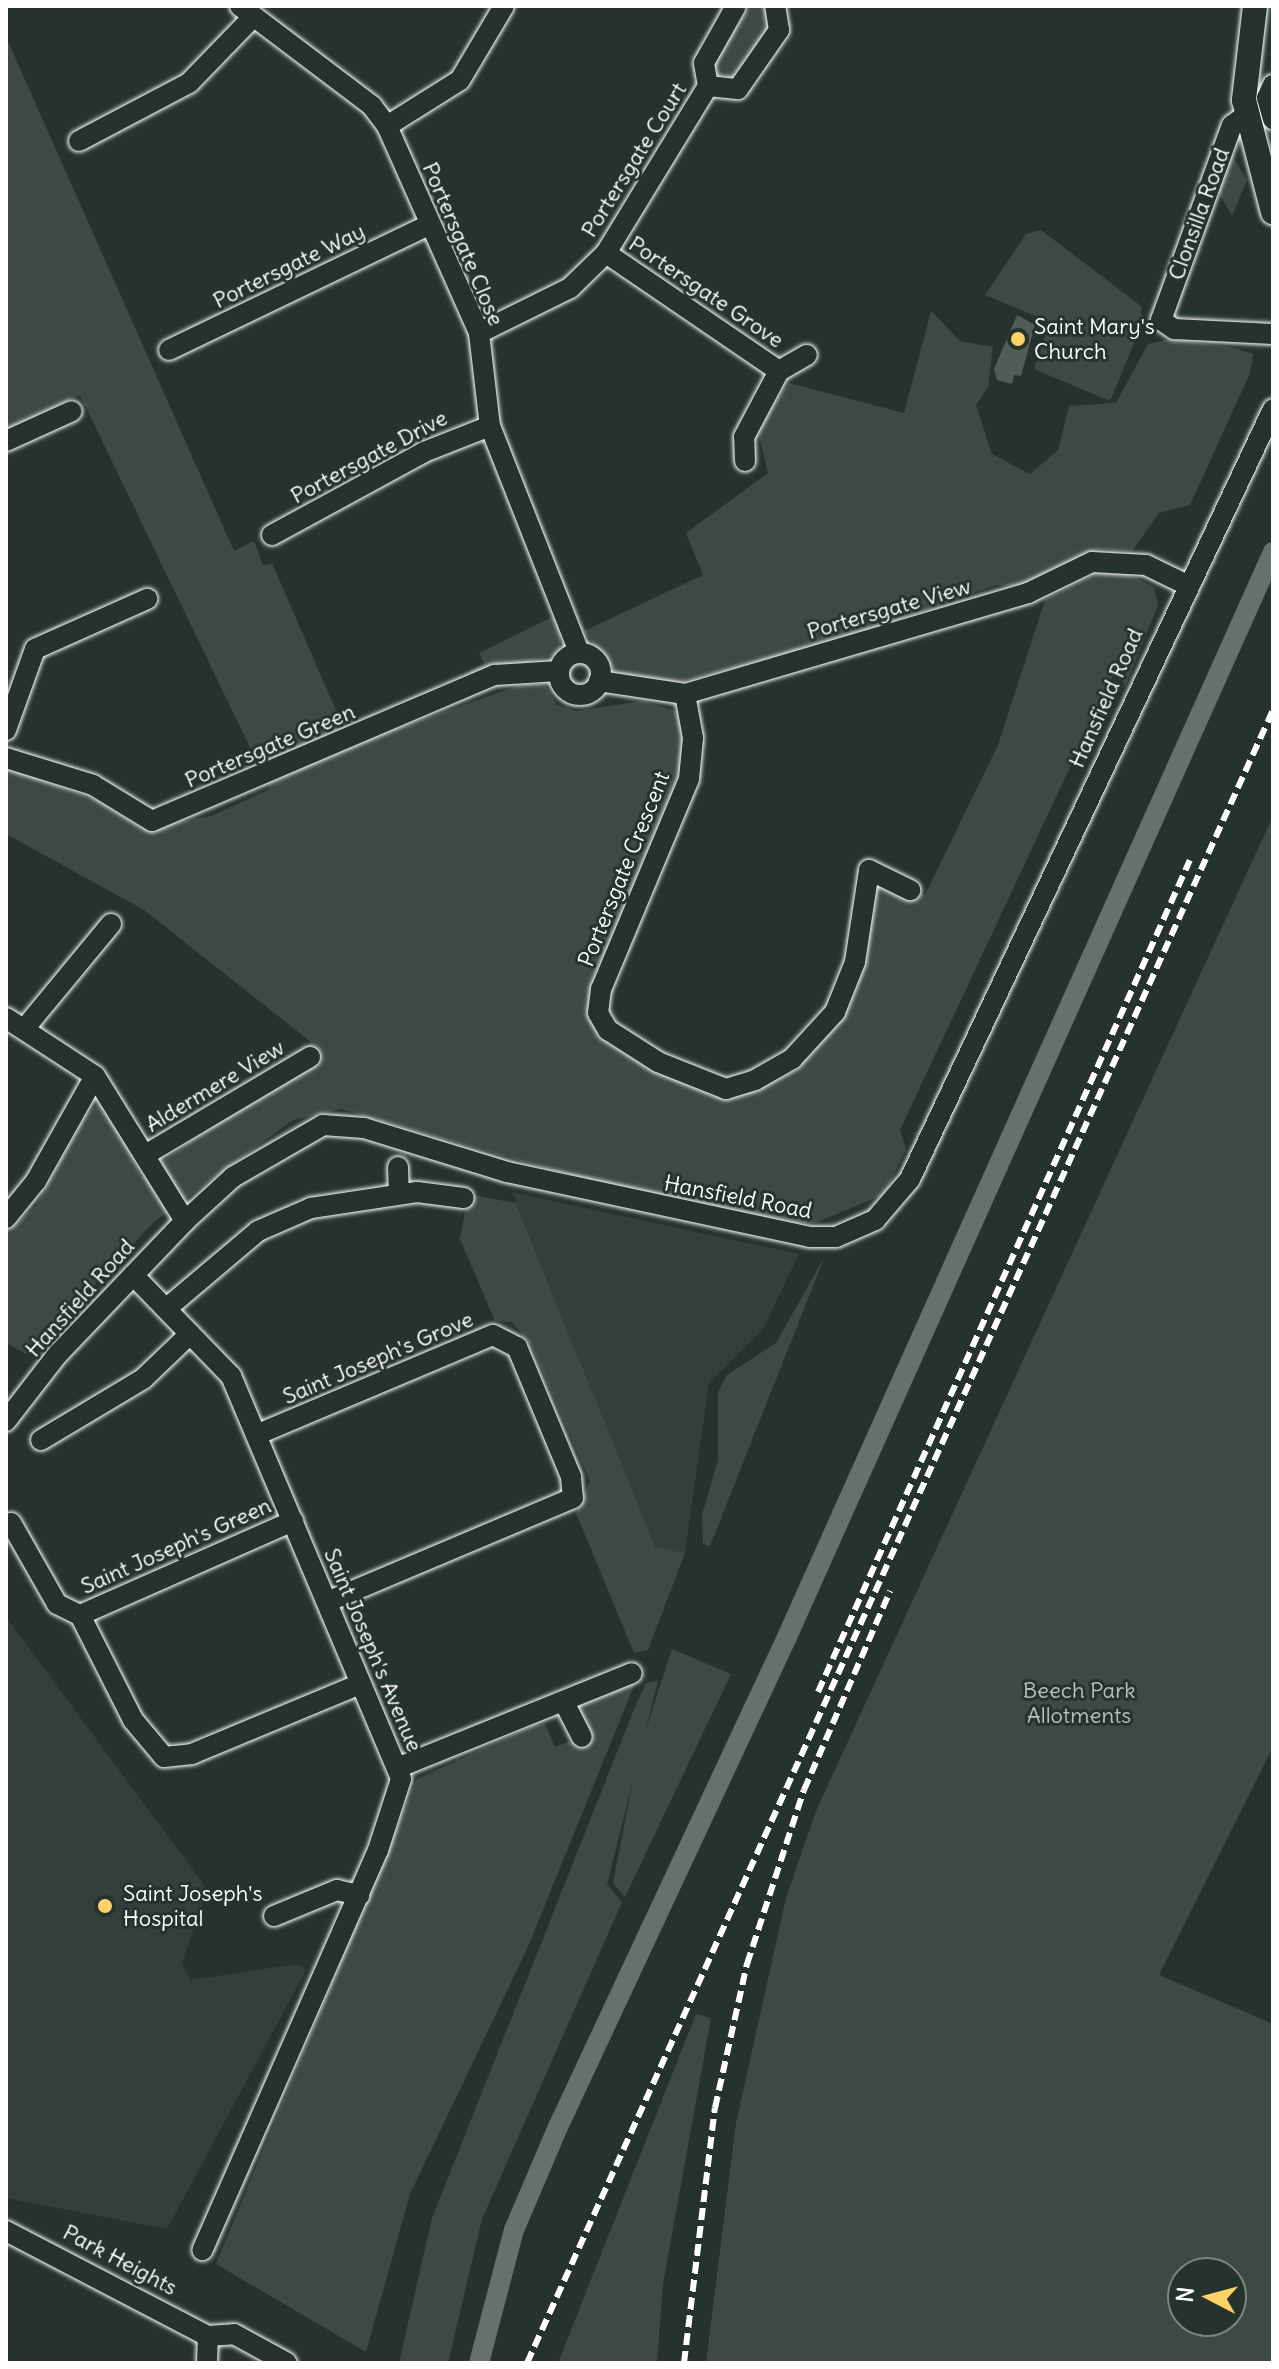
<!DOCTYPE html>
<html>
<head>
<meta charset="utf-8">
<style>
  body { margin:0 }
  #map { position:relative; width:1279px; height:2369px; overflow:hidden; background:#26332d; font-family:Delius,sans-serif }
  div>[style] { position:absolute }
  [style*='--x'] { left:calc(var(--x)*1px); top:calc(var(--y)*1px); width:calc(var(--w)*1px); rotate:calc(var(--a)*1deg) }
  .built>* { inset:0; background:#333f3a }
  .green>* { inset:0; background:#3e4944 }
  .canal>* { height:20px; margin:-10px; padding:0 10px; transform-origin:10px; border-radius:10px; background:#67706c }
  .building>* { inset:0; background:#515c57 }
  .roads { filter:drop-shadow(0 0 2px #fff) drop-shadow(0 0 2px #fff) }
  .minor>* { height:20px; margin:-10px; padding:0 10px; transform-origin:10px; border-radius:10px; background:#26332d }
  .minor>.ring { margin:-10px; padding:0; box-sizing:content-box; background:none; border:20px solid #26332d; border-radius:50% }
  .major>* { height:24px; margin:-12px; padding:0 12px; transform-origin:12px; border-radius:12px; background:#26332d }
  .rail>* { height:6px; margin-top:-3px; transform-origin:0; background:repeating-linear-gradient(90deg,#fff 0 12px,transparent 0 18px) }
  .dots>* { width:22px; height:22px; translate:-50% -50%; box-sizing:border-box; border:4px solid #26332d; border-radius:50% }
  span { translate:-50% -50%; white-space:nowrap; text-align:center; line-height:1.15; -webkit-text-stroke:6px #26332d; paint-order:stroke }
  .street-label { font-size:22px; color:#fff }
  .poi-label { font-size:22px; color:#fff }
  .left { translate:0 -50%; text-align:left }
  .park-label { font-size:22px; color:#bbbfbe }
  .frame { position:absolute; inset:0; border:8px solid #fff; pointer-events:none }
  .north { position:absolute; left:1167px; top:2257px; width:80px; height:80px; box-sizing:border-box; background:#26332d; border:2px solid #7d8581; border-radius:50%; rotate:276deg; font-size:22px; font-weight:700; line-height:32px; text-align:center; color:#fff }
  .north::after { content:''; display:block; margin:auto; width:28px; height:36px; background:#ffd166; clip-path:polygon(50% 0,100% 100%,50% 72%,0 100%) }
</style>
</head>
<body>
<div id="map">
  <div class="built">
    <div style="clip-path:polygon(512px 1192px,799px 1254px,762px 1331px,709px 1383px,685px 1553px,655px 1548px)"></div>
    <div style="clip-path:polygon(6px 1617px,207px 1889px,182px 1963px,190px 1980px,298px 1964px,306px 1970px,167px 2229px,6px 2198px)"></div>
  </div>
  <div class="green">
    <div style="clip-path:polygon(751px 6px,770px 6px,767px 30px,740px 70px,731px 78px,716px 74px,711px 64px)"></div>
    <div style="clip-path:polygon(6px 37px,234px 551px,254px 541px,263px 566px,272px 563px,351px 745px,523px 684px,545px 684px,557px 705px,576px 711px,642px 701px,679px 712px,686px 750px,662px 828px,596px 979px,600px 1035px,750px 1090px,796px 1071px,849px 1000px,868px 947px,868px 906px,881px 881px,925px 895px,998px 745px,1045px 600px,1096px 574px,1128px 574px,1154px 587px,1158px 605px,1125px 687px,1117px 667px,900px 1130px,906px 1149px,885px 1194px,815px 1223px,785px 1223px,563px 1173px,341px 1109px,293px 1120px,154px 1222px,28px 1355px,6px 1343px,6px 1232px,36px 1206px,86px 1115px,98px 1104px,110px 1109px,141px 1177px,257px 1094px,311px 1042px,144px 910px,6px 834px,6px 767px,100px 802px,142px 829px,211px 816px,270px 789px,80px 395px,6px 429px)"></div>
    <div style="clip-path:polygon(1230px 152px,1247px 180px,1232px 216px,1215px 186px)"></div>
    <div style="clip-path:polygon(1041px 230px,1141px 306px,1142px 324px,1110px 401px,1034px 369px,1050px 322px,985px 295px,1026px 234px)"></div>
    <div style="clip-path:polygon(931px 311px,960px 341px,993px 347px,988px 387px,976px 405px,992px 454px,1030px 474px,1058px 450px,1069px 406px,1116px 403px,1148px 344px,1169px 339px,1235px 348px,1253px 354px,1250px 373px,1190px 505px,1159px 513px,1132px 551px,1099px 549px,1026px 586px,996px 585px,835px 642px,663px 686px,616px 674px,584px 631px,703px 575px,686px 533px,768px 473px,757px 426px,789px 383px,904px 413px)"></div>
    <div style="clip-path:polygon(560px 613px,560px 653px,475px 678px,470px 670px,484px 664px,479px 653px)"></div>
    <div style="clip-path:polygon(evenodd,1273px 816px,1273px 1747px,1159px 1975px,1273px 2024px,1273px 2363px,706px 2363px,736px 2123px,786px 1898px,816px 1811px,1273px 816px,1183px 2273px,1231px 2273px,1231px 2321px,1183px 2321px,1183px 2273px)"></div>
    <div style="clip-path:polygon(468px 1194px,516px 1203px,655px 1547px,685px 1553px,648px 1650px,634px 1653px,576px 1513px,590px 1481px,531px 1345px,512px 1322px,495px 1321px,460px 1239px)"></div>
    <div style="clip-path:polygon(825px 1256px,710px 1546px,703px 1544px,702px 1515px,718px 1460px,718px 1392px,727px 1375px,776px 1343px)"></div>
    <div style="clip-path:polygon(672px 1649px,731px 1674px,625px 1897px,613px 1883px,638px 1754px)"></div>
    <div style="clip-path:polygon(638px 1676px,527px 1949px,410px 2194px,366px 2352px,216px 2264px,417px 1779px,535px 1725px,545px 1724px,555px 1747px,586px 1735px,579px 1707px,585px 1699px)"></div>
    <div style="clip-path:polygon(658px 1681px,607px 1884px,622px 1902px,482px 2219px,448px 2363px,399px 2363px,432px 2218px,635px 1707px,646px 1683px)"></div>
    <div style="clip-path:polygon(696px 2014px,711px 2018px,663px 2284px,657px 2363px,558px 2363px)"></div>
  </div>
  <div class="canal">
    <div style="--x:479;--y:2363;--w:138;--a:-75.3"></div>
    <div style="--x:514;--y:2230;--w:112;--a:-66.9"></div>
    <div style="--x:558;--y:2127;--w:541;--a:-64.95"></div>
    <div style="--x:787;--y:1637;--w:1189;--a:-65.87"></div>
  </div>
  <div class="building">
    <div style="clip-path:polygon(1017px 315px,1035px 325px,1021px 376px,1014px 375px,1012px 384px,997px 380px,994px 369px)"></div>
  </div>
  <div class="roads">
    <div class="minor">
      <div style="--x:240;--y:6;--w:166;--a:37.1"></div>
      <div style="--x:372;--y:106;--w:25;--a:53"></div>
      <div style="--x:387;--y:126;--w:227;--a:66"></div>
      <div style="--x:479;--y:333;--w:94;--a:83.3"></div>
      <div style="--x:490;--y:426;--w:243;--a:68.5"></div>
      <div style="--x:1273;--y:85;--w:14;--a:115"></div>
      <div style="--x:1267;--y:98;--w:22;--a:74"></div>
      <div style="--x:708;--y:86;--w:30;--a:6"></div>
      <div style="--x:738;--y:89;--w:72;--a:-55.2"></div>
      <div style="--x:779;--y:30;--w:24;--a:-99"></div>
      <div style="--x:1246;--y:115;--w:17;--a:144"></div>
      <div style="--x:1232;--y:125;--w:208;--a:110"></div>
      <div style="--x:1161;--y:320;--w:16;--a:35"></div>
      <div style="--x:1174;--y:329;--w:99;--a:2.9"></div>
      <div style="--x:387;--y:126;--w:86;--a:-32.2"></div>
      <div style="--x:460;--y:80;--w:86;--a:-59.3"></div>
      <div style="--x:79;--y:141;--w:124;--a:-27.8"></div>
      <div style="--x:189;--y:83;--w:92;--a:-45.9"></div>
      <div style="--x:606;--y:253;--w:209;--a:34.3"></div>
      <div style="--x:479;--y:333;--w:102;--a:-26.3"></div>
      <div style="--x:570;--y:288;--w:50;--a:-44.2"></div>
      <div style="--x:606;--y:253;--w:196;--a:-58.6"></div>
      <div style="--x:708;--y:86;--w:23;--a:-100"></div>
      <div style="--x:704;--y:63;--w:65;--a:-60.7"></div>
      <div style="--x:169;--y:350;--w:288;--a:-25.7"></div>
      <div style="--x:6;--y:441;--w:72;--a:-24.4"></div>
      <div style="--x:745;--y:461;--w:24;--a:-92"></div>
      <div style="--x:744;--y:437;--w:75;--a:-62.1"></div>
      <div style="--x:779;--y:371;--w:32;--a:-30"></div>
      <div style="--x:272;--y:535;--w:173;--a:-28.6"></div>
      <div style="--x:424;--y:452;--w:71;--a:-21.5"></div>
      <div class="ring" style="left:559px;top:653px;width:22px;height:22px"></div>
      <div style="--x:599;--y:681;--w:87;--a:8.6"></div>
      <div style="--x:685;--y:694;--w:358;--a:-16.4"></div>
      <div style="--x:1028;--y:593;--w:71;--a:-25.8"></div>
      <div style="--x:1092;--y:562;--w:54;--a:3.2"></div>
      <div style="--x:1146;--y:565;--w:43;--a:26"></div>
      <div style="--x:685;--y:694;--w:45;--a:79.7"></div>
      <div style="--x:693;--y:738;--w:41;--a:95.6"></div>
      <div style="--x:689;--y:779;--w:228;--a:112.7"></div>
      <div style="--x:601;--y:989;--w:24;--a:97"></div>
      <div style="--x:598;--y:1013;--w:20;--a:60"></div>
      <div style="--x:608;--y:1030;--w:59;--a:32.6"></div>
      <div style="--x:658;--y:1062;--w:73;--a:21.7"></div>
      <div style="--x:726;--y:1089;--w:30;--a:-17"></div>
      <div style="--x:755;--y:1080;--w:43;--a:-29.6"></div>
      <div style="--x:792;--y:1059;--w:64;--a:-47.5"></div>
      <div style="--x:835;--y:1012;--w:54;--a:-68.2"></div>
      <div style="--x:855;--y:962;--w:93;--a:-81.3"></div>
      <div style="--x:869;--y:870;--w:46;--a:26"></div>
      <div style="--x:6;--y:730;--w:86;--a:-70.3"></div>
      <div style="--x:35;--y:649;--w:123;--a:-24.1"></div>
      <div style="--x:6;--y:758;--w:91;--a:17.2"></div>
      <div style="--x:93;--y:785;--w:69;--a:31.4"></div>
      <div style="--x:152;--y:821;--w:373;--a:-23.1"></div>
      <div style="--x:495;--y:675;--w:64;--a:-3.6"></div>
      <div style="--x:6;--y:1018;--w:106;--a:33.1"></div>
      <div style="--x:95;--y:1076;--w:171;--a:58.2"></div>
      <div style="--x:25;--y:1028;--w:135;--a:-50.4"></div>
      <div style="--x:145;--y:1155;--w:192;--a:-30.7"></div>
      <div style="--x:398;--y:1167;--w:26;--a:88"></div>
      <div style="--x:6;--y:1218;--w:48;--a:-51"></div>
      <div style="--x:36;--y:1181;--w:120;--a:-60.7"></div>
      <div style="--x:133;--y:1275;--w:141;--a:45.9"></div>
      <div style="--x:231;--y:1376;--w:437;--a:67.1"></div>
      <div style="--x:401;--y:1779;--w:75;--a:107.9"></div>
      <div style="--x:378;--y:1850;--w:437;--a:113.7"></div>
      <div style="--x:167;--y:1308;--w:119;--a:-40.2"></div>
      <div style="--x:258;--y:1231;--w:58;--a:-23.5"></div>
      <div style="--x:311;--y:1208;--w:107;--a:-8.6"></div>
      <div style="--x:417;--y:1192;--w:47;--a:7.3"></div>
      <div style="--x:6;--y:1421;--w:83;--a:-52.3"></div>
      <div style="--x:57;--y:1355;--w:185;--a:-46.3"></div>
      <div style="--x:185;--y:1221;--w:65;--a:-42.5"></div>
      <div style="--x:233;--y:1177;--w:104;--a:-30"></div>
      <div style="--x:323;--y:1125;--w:41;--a:4.2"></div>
      <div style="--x:364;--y:1128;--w:150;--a:17.1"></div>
      <div style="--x:507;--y:1172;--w:309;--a:12.1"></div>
      <div style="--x:809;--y:1237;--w:27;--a:0"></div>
      <div style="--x:836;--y:1237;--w:43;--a:-23.6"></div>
      <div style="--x:875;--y:1220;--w:54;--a:-49.5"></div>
      <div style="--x:910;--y:1179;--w:851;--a:-64.76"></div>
      <div style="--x:256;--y:1435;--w:257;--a:-22.9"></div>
      <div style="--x:493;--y:1335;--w:27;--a:27"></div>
      <div style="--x:517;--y:1347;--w:141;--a:67.4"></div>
      <div style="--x:571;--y:1477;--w:21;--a:85"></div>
      <div style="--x:573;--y:1498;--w:267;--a:157.1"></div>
      <div style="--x:41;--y:1440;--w:119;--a:-30.9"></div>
      <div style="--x:143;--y:1379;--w:65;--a:-43.8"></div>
      <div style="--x:11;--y:1523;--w:93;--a:60.4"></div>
      <div style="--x:57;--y:1604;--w:25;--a:26"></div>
      <div style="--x:80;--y:1615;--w:118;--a:63.2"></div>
      <div style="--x:133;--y:1720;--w:48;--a:50"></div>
      <div style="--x:164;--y:1757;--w:28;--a:-6"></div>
      <div style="--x:192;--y:1754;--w:182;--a:-22.6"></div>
      <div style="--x:80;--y:1615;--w:233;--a:-23.8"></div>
      <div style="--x:564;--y:1702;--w:39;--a:63"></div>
      <div style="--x:397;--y:1768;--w:253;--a:-22"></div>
      <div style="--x:274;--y:1916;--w:68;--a:-22.4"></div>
      <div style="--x:337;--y:1890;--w:23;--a:13"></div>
      <div style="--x:6;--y:2231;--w:228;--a:27.5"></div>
      <div style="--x:208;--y:2336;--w:26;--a:-4"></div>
      <div style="--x:234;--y:2334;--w:60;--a:28.7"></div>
      <div style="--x:207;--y:2363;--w:27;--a:-88"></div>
    </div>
    <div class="major">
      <div style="--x:1255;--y:6;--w:95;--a:96.7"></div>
      <div style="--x:1244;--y:100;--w:116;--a:75.5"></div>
    </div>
  </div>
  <div class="rail">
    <div style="--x:818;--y:1692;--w:911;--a:-65.91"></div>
    <div style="--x:527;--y:2363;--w:1814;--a:-65.71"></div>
    <div style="--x:684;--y:2363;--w:257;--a:-83.1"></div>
    <div style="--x:715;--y:2108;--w:148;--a:-77.5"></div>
    <div style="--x:747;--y:1964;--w:183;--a:-71.9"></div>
    <div style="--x:804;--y:1790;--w:217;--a:-66.6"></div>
  </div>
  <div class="dots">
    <div style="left:1018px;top:339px;background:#ffd166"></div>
    <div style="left:105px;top:1906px;background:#ffd166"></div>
  </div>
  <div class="street-label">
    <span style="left:634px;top:160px;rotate:-58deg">Portersgate Court</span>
    <span style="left:1199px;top:214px;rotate:-70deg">Clonsilla Road</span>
    <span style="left:463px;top:244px;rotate:67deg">Portersgate Close</span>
    <span style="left:289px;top:266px;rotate:-26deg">Portersgate Way</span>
    <span style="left:706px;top:292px;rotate:34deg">Portersgate Grove</span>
    <span style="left:369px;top:457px;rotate:-28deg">Portersgate Drive</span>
    <span style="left:889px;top:609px;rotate:-16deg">Portersgate View</span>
    <span style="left:1106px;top:698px;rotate:-66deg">Hansfield Road</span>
    <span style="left:270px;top:746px;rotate:-23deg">Portersgate Green</span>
    <span style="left:624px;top:869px;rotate:-68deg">Portersgate Crescent</span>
    <span style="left:215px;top:1086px;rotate:-31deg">Aldermere View</span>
    <span style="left:738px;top:1197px;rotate:11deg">Hansfield Road</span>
    <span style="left:80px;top:1298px;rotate:-48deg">Hansfield Road</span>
    <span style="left:378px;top:1358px;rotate:-23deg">Saint Joseph's Grove</span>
    <span style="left:176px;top:1546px;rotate:-24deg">Saint Joseph's Green</span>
    <span style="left:373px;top:1650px;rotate:67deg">Saint Joseph's Avenue</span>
    <span style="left:120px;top:2260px;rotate:28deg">Park Heights</span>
  </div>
  <div class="poi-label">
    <span class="left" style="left:1034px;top:339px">Saint Mary's<br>Church</span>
    <span class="left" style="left:123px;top:1906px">Saint Joseph's<br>Hospital</span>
  </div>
  <div class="park-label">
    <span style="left:1079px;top:1703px">Beech Park<br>Allotments</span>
  </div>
  <div class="frame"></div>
  <div class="north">N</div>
</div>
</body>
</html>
